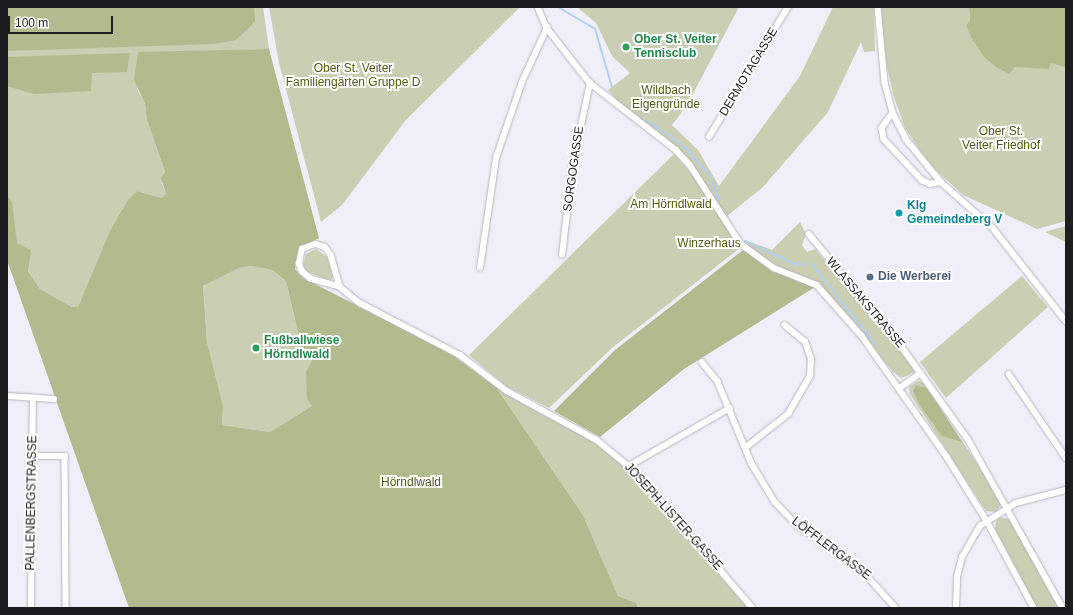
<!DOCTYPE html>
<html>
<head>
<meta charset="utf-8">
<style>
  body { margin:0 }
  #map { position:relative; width:1073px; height:615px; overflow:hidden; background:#f0eff9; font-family:Arial,sans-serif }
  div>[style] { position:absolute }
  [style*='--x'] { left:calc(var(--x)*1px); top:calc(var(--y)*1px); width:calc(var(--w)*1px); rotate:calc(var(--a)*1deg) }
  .green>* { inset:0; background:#cacfb4 }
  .forest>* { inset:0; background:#b2bb8d }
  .stream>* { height:2px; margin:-1px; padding:0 1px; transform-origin:1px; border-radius:1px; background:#b3cff6 }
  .roads { filter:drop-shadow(0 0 1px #b6b5be) drop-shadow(0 0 1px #b6b5be) }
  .street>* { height:5.5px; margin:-2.75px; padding:0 2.75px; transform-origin:2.75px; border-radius:2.75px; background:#fff }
  .dots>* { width:11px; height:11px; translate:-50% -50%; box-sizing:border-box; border:2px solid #fff; border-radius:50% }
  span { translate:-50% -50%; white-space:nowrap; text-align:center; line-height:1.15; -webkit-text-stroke:4px #fff; paint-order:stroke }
  .leisure-label { font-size:12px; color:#27864d; font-weight:700 }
  .left { translate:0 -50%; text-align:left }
  .park-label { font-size:12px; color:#535c16 }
  .street-label { font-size:12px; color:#1d1d20 }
  .culture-label { font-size:12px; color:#0d838f; font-weight:700 }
  .service-label { font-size:12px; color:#4e5e75; font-weight:700 }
  .frame { position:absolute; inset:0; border:8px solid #1d1d20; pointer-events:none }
  .scale { position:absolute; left:8px; top:16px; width:105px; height:18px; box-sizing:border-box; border:2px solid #1d1d20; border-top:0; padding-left:5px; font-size:12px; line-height:14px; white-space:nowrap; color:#1d1d20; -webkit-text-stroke:3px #fff; paint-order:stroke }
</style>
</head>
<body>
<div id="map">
  <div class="green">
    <div style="clip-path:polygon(7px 7px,263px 7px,269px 49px,138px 53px,137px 88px,145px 104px,147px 120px,165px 172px,162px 183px,166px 194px,162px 198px,137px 191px,116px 222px,78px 307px,72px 307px,40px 289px,28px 271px,12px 274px,7px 260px)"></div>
    <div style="clip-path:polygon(269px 7px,520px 7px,405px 121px,342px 205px,321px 222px,279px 63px)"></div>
    <div style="clip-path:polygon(577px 7px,739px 7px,687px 105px,672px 125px,698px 150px,719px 186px,800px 76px,833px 7px,874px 7px,875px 51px,864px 52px,861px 42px,828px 112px,763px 187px,722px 220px,740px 248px,612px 348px,549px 408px,506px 386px,469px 355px,674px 154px,696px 179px,680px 150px,622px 105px,608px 90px,630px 73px,612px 56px,596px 23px)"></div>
    <div style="clip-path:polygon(881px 7px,969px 7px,970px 20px,966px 25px,984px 57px,1011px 71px,1015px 67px,1032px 65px,1049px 69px,1051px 63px,1066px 68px,1066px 221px,1037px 229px,963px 195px,929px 164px,905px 128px,894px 97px,886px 63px)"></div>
    <div style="clip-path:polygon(800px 222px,806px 234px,802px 245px,807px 252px,815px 249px,913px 367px,915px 371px,909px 375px,901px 378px,893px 372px,822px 286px,771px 264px,747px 246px,748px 241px,772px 250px)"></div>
    <div style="clip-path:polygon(1066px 226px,1066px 242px,1045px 232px)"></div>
    <div style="clip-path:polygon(316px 249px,327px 257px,333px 277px,330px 281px,308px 272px,303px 266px,306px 254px)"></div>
    <div style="clip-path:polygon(251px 266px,272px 270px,286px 281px,303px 354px,309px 354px,312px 361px,312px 406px,270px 432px,222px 425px,223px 406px,207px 342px,203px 286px,239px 268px)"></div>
    <div style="clip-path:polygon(1022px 276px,1048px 307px,946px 398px,920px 362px)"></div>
    <div style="clip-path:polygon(918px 381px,924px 383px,999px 497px,1001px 504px,997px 512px,986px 511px,910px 394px,909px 387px)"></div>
    <div style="clip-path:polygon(496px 387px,597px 444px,624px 466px,748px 608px,637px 608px,637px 603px,618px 596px,583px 515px)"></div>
    <div style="clip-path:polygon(1000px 517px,1012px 520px,1058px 608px,1036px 608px,995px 529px,996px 521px)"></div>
  </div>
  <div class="forest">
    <div style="clip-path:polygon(7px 7px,254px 7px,255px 22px,236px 40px,213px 44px,7px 51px)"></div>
    <div style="clip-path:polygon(969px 7px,1066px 7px,1066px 68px,1051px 63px,1049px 69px,1015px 67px,1009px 74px,996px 67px,984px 57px,971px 37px,966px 25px,970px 20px)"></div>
    <div style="clip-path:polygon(evenodd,269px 49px,319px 238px,298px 250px,295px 269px,303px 278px,447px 351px,496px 387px,583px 515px,618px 596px,637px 603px,637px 608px,129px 608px,7px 260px,7px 196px,12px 202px,17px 243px,31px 250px,28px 271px,40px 289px,72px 307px,78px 307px,111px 229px,128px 200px,137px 191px,162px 198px,166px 194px,161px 178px,165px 172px,147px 120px,145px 104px,134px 80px,138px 52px,269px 49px,251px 266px,272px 270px,286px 281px,303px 354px,309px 354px,312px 361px,306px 372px,307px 399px,312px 406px,270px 432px,222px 425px,223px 406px,207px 342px,203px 286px,239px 268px,251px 266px)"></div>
    <div style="clip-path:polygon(130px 53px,127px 72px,92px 73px,91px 91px,34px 94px,7px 86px,7px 57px)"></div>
    <div style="clip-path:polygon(743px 250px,772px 271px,815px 287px,684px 369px,600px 437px,554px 411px,615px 350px)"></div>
    <div style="clip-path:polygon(916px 385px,927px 388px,962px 442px,942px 436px,919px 404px,913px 391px)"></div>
  </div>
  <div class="stream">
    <div style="--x:558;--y:7;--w:43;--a:30.7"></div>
    <div style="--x:595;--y:29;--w:60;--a:73.7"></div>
    <div style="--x:648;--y:121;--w:42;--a:34.4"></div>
    <div style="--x:683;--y:145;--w:41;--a:48.9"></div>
    <div style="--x:710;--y:176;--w:25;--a:69"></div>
    <div style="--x:745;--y:241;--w:55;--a:24.7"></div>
    <div style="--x:795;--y:264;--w:12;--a:0"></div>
    <div style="--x:812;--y:264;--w:102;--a:51.8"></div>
  </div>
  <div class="roads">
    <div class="street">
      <div style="--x:538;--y:7;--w:23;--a:67"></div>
      <div style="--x:547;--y:28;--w:70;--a:52"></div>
      <div style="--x:590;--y:83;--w:109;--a:37.9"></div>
      <div style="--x:676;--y:150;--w:21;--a:47"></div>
      <div style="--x:690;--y:165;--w:94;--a:57.2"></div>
      <div style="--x:741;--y:244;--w:41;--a:36"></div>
      <div style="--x:774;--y:268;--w:46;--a:21.6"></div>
      <div style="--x:817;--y:285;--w:68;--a:48.6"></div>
      <div style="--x:862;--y:336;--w:148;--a:54.9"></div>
      <div style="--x:947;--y:457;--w:75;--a:58"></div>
      <div style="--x:987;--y:521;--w:99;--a:61.6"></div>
      <div style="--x:878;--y:7;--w:76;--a:84.7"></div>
      <div style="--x:885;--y:83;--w:31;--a:75"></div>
      <div style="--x:893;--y:113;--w:29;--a:63"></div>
      <div style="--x:906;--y:139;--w:55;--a:50.9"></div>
      <div style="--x:941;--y:182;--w:69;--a:41.5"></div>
      <div style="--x:993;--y:228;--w:118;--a:51.9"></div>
      <div style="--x:893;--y:113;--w:19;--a:126"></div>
      <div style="--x:882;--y:128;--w:11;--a:80"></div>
      <div style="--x:884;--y:139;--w:56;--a:47.2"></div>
      <div style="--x:922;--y:180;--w:9;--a:27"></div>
      <div style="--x:930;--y:184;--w:11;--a:-10"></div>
      <div style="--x:709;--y:137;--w:152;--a:-58.7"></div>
      <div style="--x:809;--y:234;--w:138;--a:50.3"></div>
      <div style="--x:897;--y:340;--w:122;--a:54.4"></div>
      <div style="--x:968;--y:439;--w:194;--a:60.7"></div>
      <div style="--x:562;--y:255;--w:93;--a:-83.2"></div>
      <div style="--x:573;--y:163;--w:82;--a:-78"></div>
      <div style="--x:480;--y:268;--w:111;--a:-81.7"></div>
      <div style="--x:496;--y:158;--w:80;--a:-71.1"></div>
      <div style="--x:522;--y:82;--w:60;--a:-65.2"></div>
      <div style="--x:340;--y:287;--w:30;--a:-165"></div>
      <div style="--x:311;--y:279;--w:11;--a:-142"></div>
      <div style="--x:302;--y:272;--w:9;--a:-111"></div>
      <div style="--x:299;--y:264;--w:15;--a:-79"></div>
      <div style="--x:302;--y:249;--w:14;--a:-21"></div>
      <div style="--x:315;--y:244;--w:10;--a:17"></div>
      <div style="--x:325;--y:247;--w:10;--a:53"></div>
      <div style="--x:331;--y:255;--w:33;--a:74"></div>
      <div style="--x:340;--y:287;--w:26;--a:39"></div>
      <div style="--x:360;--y:303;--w:113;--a:27.5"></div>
      <div style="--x:460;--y:355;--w:59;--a:37.5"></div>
      <div style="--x:507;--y:391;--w:102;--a:28.6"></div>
      <div style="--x:597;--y:440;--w:53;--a:39.7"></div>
      <div style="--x:638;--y:474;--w:177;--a:49.4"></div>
      <div style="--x:702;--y:362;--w:26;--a:51"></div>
      <div style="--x:718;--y:382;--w:89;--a:67.5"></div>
      <div style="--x:752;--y:464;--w:44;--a:58.8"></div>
      <div style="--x:775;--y:502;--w:32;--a:46"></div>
      <div style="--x:797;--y:525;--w:79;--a:34.7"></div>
      <div style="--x:862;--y:570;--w:51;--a:48.2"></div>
      <div style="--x:1009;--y:374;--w:102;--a:55.8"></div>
      <div style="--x:901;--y:387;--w:24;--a:-35"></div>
      <div style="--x:7;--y:396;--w:47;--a:3.7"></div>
      <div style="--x:745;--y:448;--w:55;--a:-38.3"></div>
      <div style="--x:788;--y:414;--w:44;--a:-59.9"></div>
      <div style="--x:810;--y:376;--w:17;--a:-87"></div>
      <div style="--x:811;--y:359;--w:18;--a:-109"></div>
      <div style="--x:805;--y:342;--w:26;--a:-141"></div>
      <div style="--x:33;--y:456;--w:32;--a:0"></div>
      <div style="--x:65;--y:456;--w:152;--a:89.6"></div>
      <div style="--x:629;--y:466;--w:116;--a:-29.9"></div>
      <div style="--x:31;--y:608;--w:210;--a:-89.5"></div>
      <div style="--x:956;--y:608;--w:31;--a:-88"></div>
      <div style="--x:957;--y:577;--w:21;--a:-76"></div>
      <div style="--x:962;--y:557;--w:36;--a:-60"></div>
      <div style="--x:980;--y:526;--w:43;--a:-32.6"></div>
      <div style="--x:1016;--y:503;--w:52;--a:-14.6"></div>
    </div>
  </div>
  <div class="dots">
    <div style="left:626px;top:47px;background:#2e9e5b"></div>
    <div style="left:899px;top:213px;background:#0f9aa8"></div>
    <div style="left:870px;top:277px;background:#5c6f8a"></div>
    <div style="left:256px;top:348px;background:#2e9e5b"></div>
  </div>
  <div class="leisure-label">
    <span class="left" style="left:634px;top:47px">Ober St. Veiter<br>Tennisclub</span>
    <span class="left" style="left:264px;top:348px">Fußballwiese<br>Hörndlwald</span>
  </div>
  <div class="park-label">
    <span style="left:353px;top:76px">Ober St. Veiter<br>Familiengärten Gruppe D</span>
    <span style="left:666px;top:98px">Wildbach<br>Eigengründe</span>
    <span style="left:1001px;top:139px">Ober St.<br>Veiter Friedhof</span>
    <span style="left:671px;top:205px">Am Hörndlwald</span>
    <span style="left:709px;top:244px">Winzerhaus</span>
    <span style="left:411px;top:483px">Hörndlwald</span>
  </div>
  <div class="street-label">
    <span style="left:749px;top:72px;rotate:-59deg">DERMOTAGASSE</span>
    <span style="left:574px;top:169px;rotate:-82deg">SORGOGASSE</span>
    <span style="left:865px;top:303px;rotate:50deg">WLASSAKSTRASSE</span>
    <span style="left:32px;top:503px;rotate:-89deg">PALLENBERGSTRASSE</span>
    <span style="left:673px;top:517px;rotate:48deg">JOSEPH-LISTER-GASSE</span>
    <span style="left:831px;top:549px;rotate:37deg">LÖFFLERGASSE</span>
  </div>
  <div class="culture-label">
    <span class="left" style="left:907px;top:213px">Klg<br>Gemeindeberg V</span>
  </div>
  <div class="service-label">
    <span class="left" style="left:878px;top:277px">Die Werberei</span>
  </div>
  <div class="frame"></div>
  <div class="scale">100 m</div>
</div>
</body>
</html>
